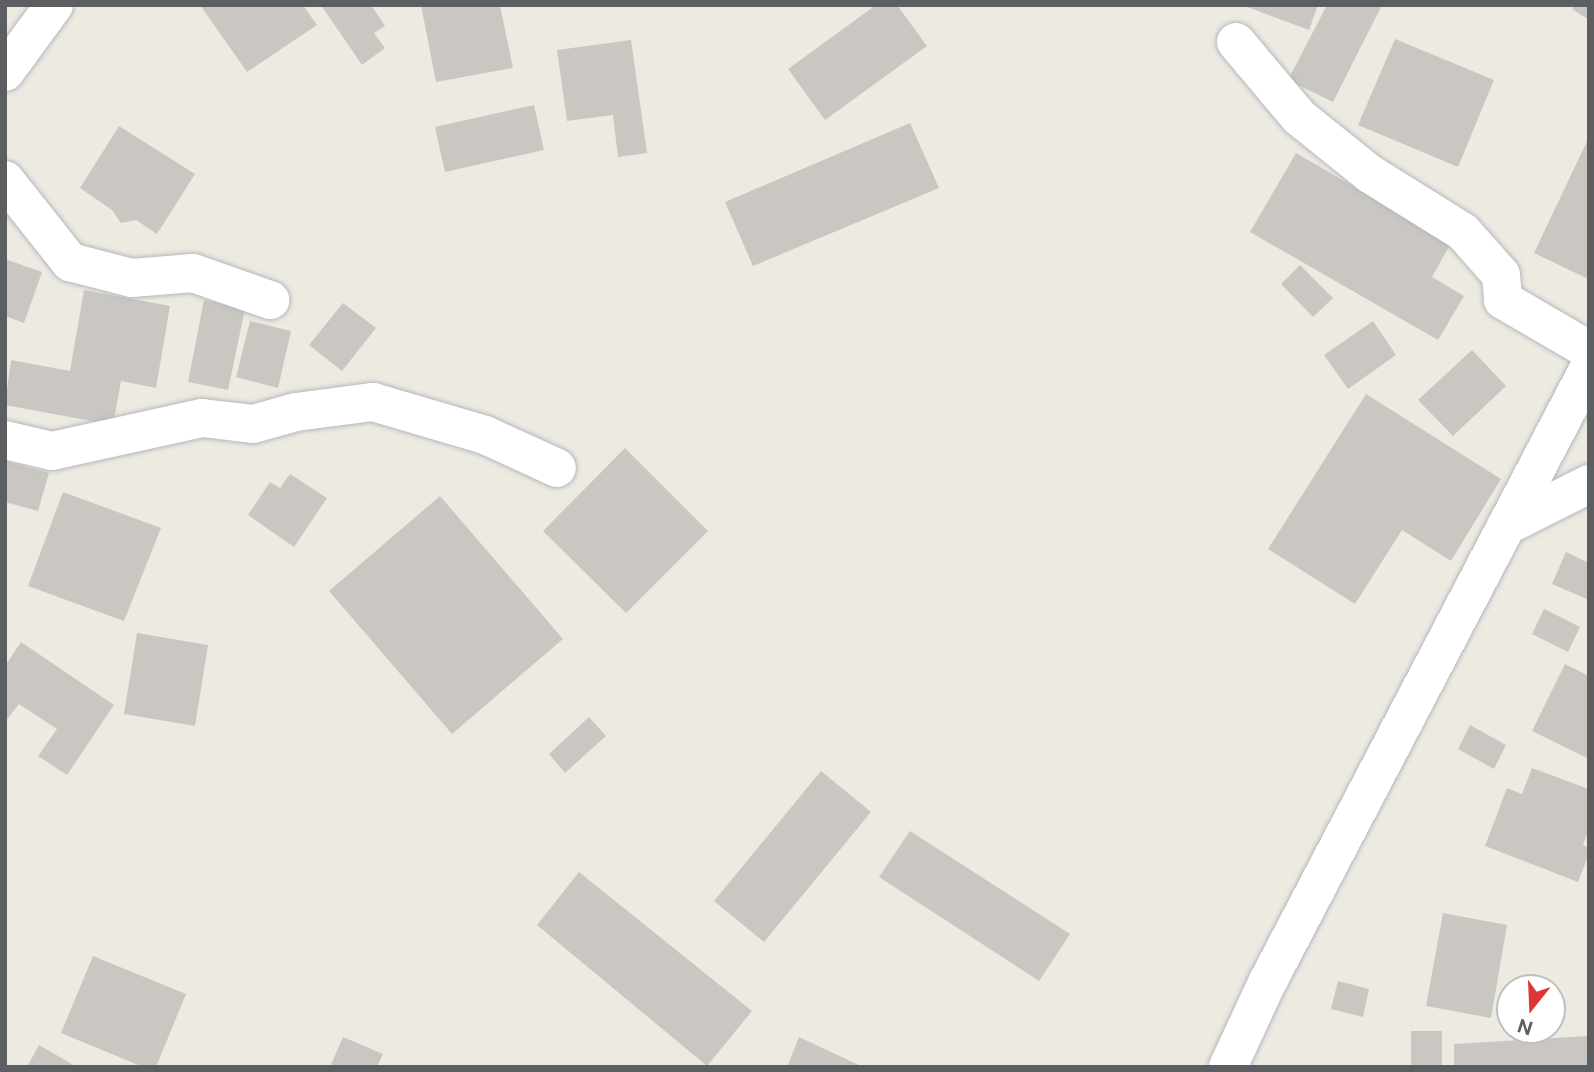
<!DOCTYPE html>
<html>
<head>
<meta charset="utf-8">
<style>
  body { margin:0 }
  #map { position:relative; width:1594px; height:1072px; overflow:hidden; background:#edeae2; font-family:"Public Sans",sans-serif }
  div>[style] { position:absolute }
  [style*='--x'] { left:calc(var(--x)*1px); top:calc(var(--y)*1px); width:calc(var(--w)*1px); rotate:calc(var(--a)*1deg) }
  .building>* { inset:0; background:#cac7c2 }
  .roads { filter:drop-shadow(0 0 2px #b5b8bc) drop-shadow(0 0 2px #b5b8bc) }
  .minor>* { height:38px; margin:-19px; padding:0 19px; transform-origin:19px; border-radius:19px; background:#fff }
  span { translate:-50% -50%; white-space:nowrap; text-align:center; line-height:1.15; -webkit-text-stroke:5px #fff; paint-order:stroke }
  .frame { position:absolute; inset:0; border:7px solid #5b5f62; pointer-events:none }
  .north { position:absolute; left:1496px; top:974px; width:70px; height:70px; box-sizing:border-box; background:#fff; border:2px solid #bdbfc0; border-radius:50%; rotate:198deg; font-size:19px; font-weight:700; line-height:28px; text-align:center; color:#5b5f62 }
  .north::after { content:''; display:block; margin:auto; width:24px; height:32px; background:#e03535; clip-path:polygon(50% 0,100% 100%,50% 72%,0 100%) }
</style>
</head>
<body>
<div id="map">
  <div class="building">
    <div style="clip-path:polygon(200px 5px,303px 5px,317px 25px,247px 72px)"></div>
    <div style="clip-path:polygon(321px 5px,371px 5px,385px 26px,374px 33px,385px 48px,362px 65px)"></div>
    <div style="clip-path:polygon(421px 5px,500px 5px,513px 68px,436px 82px)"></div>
    <div style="clip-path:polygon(876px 5px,897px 5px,927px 46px,825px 120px,788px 69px)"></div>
    <div style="clip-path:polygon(1242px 5px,1318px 5px,1309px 30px)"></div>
    <div style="clip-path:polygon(1327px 5px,1382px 5px,1333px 102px,1288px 80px)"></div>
    <div style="clip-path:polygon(1575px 5px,1589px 5px,1589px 20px,1572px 9px)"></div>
    <div style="clip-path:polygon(1395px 39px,1494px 80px,1458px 167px,1358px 125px)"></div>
    <div style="clip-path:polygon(631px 40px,647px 153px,618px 157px,613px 115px,567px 121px,557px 50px)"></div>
    <div style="clip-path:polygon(534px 105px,544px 150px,445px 172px,435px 127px)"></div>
    <div style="clip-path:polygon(910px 123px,939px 188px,753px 266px,725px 202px)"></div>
    <div style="clip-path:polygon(119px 126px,195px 174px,157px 234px,136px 220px,121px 223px,112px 210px,80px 188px)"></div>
    <div style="clip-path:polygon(1589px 137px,1589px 273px,1586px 278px,1534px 253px)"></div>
    <div style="clip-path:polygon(1296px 153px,1451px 243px,1432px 277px,1464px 296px,1438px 340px,1250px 232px)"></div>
    <div style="clip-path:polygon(5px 259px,42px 272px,24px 323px,5px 316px)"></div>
    <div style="clip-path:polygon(1300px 265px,1333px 298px,1313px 317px,1281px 284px)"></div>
    <div style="clip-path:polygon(84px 290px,170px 306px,156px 388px,121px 381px,113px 425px,5px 405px,11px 360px,70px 371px)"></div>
    <div style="clip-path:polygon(204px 300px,245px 309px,228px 390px,188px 382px)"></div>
    <div style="clip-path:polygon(343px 303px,376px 328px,342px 371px,309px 345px)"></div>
    <div style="clip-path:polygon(250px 321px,291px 331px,278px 388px,236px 377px)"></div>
    <div style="clip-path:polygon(1373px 321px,1396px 355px,1348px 389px,1324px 355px)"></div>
    <div style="clip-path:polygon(1472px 350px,1506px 386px,1453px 436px,1418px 400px)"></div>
    <div style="clip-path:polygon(1366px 394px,1501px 479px,1451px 561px,1402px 530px,1355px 604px,1268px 549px)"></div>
    <div style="clip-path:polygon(625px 448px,708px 531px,626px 613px,543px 531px)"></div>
    <div style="clip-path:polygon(5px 461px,49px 473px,38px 511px,5px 502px)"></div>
    <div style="clip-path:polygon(290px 474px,327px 498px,294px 547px,248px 515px,270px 482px,280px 488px)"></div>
    <div style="clip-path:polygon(63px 492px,161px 528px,124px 621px,28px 586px)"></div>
    <div style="clip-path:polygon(440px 496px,563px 639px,452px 734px,329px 591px)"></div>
    <div style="clip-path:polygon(1566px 552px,1589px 563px,1589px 600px,1552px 584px)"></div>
    <div style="clip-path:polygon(1544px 609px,1580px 627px,1568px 652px,1532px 634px)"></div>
    <div style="clip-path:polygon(137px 633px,208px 645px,195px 726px,124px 714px)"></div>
    <div style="clip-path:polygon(21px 642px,114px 705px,67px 775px,38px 756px,57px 729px,19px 704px,5px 722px,5px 666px)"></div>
    <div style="clip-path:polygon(1565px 664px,1589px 676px,1589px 759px,1532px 731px)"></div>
    <div style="clip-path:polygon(589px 717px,606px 736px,565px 773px,549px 754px)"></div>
    <div style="clip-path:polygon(1470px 725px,1506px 745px,1494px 769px,1458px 749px)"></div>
    <div style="clip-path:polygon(1532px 768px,1589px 789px,1589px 829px,1583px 845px,1589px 848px,1589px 854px,1578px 882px,1485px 846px,1507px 788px,1522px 794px)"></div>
    <div style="clip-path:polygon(821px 771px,871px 812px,764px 942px,714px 901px)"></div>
    <div style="clip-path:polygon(910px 831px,1070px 934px,1039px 981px,879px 877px)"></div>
    <div style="clip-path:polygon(579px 872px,752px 1011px,707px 1066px,537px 925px)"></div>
    <div style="clip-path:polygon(1443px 913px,1507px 925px,1491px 1018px,1426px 1006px)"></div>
    <div style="clip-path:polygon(93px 956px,186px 994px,156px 1067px,143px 1067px,61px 1033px)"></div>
    <div style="clip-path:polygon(1338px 981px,1369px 989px,1363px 1017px,1331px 1009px)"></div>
    <div style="clip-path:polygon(1411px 1031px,1442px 1031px,1442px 1067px,1411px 1067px)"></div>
    <div style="clip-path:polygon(1589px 1036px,1589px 1067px,1454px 1067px,1454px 1044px)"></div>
    <div style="clip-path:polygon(343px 1037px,383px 1054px,377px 1067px,330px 1067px)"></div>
    <div style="clip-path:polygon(799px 1037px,863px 1067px,787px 1067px)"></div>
    <div style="clip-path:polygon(39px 1045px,77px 1067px,27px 1067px)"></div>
  </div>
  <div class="roads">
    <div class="minor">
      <div style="--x:1236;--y:42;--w:98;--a:50"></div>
      <div style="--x:1299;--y:117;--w:91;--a:38.8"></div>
      <div style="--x:1370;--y:174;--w:110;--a:31.9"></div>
      <div style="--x:1463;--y:232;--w:57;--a:48.5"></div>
      <div style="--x:1501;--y:275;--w:25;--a:85"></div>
      <div style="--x:1503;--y:300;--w:99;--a:30.2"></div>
      <div style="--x:5;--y:72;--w:83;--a:-53.8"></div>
      <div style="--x:5;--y:180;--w:105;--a:51.6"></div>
      <div style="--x:70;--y:262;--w:64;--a:14.5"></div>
      <div style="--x:132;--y:278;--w:61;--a:-4.7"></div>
      <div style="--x:193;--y:273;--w:82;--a:19.3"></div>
      <div style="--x:5;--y:440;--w:48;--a:13.2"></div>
      <div style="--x:52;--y:451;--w:154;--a:-12.4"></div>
      <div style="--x:202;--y:418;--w:51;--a:6.7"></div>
      <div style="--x:253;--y:424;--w:45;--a:-15.6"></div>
      <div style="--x:296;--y:412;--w:78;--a:-7.4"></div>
      <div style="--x:373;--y:402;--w:117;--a:16.4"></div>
      <div style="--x:485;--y:435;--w:79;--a:24.6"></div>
      <div style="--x:1506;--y:526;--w:93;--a:-26.8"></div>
      <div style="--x:1228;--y:1067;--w:95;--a:-65.1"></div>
      <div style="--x:1268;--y:981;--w:692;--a:-62.36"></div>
    </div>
  </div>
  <div class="frame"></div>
  <div class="north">N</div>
</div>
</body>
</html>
